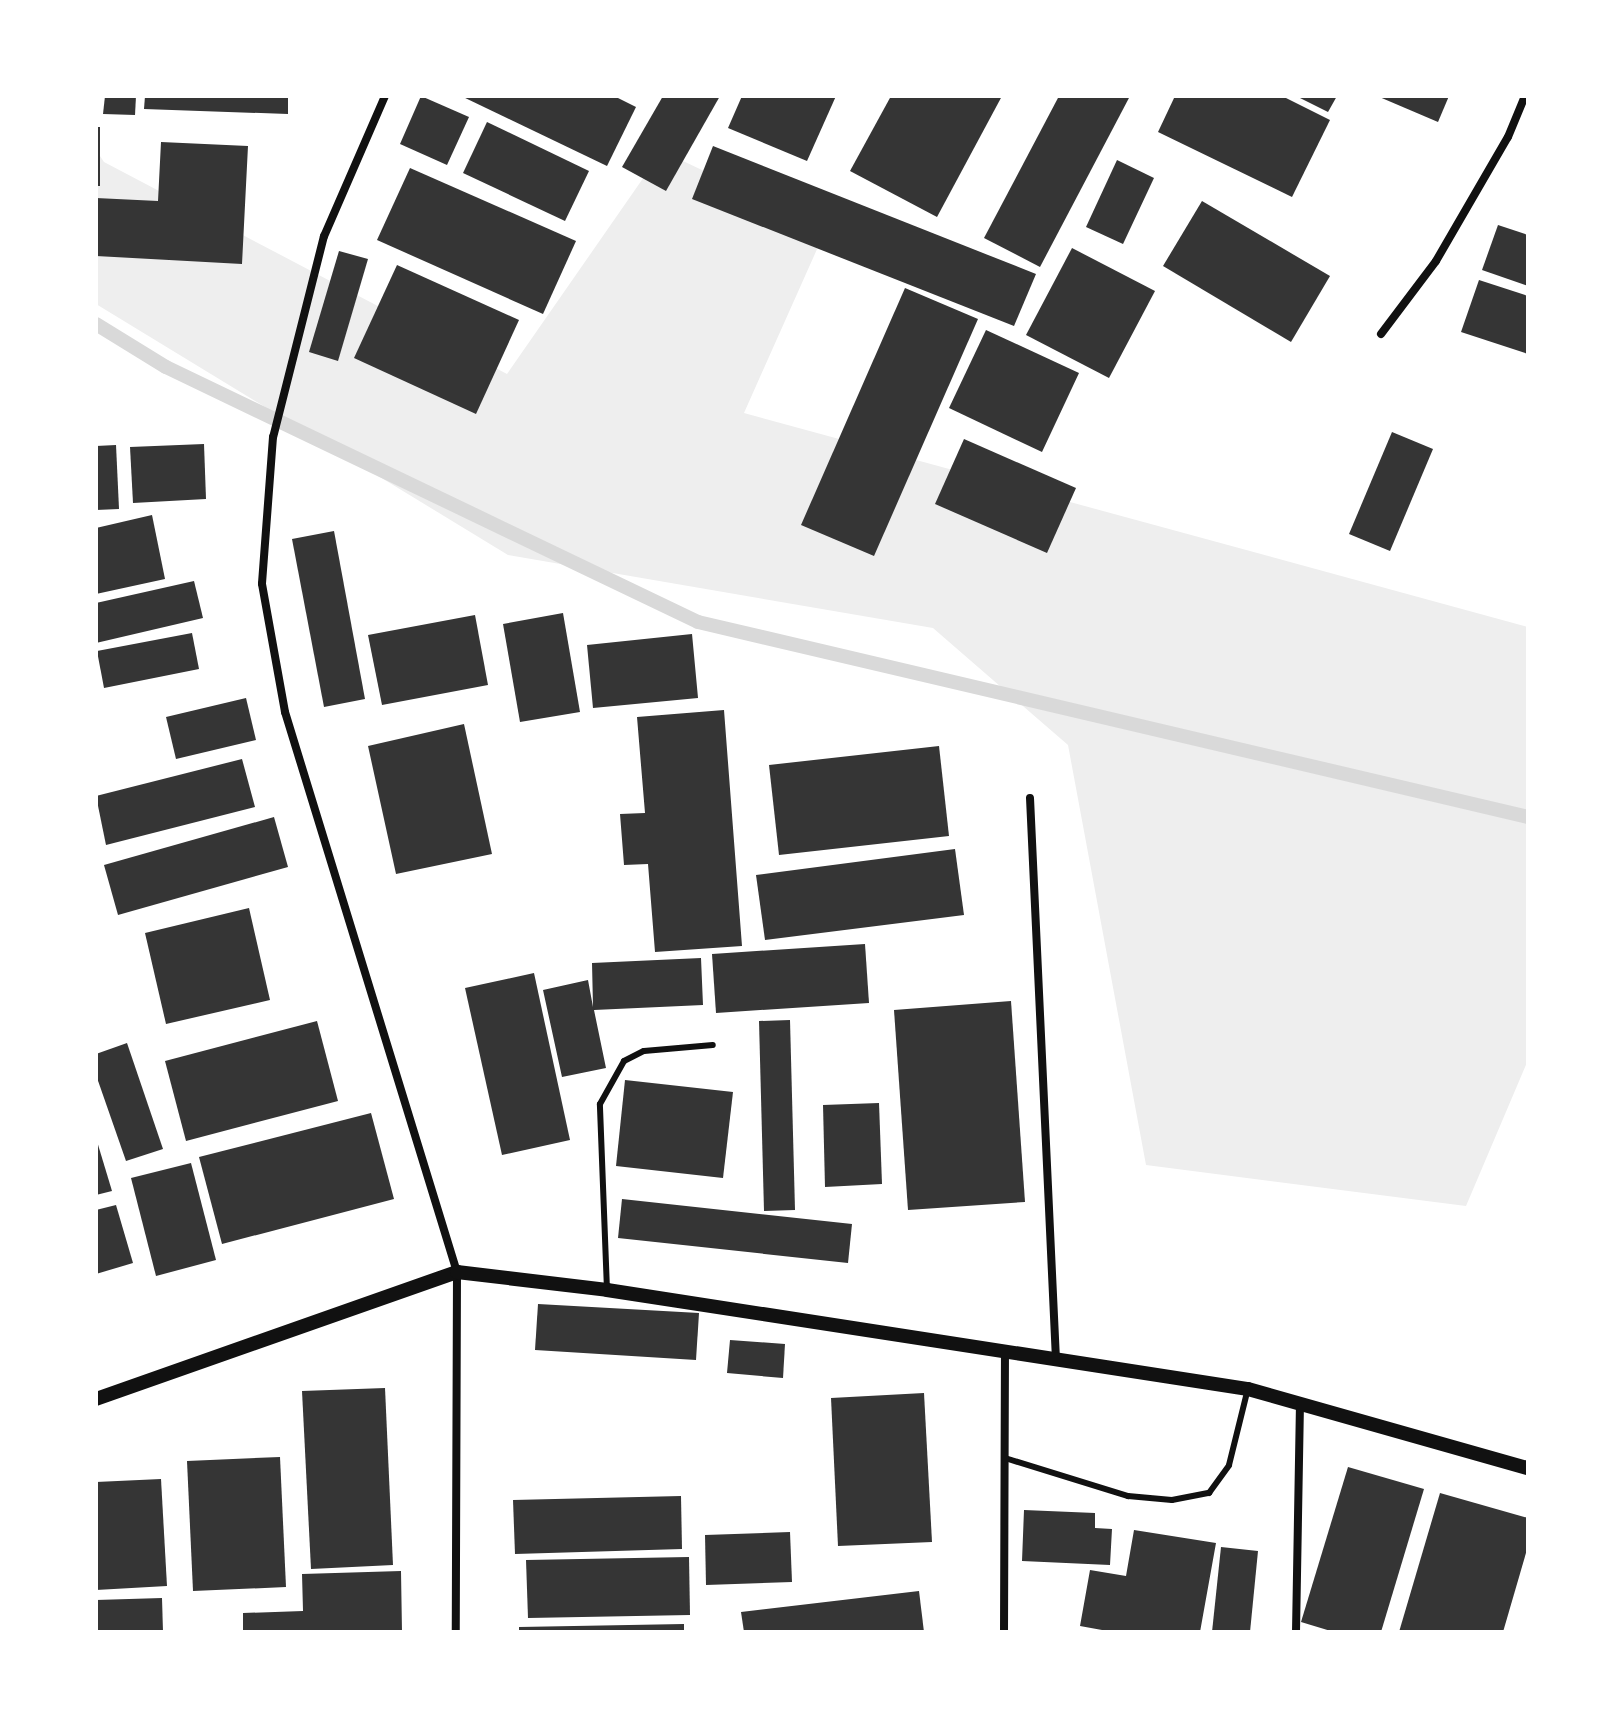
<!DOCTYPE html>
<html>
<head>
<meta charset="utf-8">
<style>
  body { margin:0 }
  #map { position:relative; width:1624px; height:1728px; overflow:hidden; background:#fff; font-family:Helvetica,sans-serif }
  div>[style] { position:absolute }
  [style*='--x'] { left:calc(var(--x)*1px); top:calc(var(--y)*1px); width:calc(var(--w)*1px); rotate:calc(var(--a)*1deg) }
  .green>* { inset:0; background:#eee }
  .stream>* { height:14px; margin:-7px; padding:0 7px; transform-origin:7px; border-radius:7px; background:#d9d9d9 }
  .building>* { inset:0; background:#353535 }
  .service>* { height:6px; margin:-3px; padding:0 3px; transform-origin:3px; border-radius:3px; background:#111 }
  .minor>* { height:8px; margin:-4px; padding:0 4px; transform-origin:4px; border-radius:4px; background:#111 }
  .tertiary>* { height:14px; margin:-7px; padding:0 7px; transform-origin:7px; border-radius:7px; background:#111 }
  span { translate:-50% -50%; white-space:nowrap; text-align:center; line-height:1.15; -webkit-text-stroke:6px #fff; paint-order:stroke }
  .frame { position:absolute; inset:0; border:98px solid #fff; pointer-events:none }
</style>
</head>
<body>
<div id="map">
  <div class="green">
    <div style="clip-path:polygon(96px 150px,104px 162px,507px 374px,662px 151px,826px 229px,744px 413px,1528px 627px,1528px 1060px,1466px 1206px,1146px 1165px,1068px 745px,933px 628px,508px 555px,96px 304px)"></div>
  </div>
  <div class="stream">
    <div style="--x:96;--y:324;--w:82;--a:31.6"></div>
    <div style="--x:166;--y:367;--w:590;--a:25.61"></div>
    <div style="--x:698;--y:622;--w:853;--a:13.22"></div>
  </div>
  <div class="building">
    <div style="clip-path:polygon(105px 96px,136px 96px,135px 115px,103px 114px)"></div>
    <div style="clip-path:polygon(145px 96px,288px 96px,288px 114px,144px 109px)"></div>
    <div style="clip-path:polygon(421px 96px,469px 117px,447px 165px,400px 144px)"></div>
    <div style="clip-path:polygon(461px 96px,614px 96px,636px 107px,607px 166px)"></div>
    <div style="clip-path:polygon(663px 96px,720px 96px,666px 191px,622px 167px)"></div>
    <div style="clip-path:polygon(742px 96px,836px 96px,807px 161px,728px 128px)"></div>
    <div style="clip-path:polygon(891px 96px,1002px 96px,937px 217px,850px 171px)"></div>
    <div style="clip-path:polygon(1059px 96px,1130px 96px,1040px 267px,984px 238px)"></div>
    <div style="clip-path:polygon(1175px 96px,1282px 96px,1330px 120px,1292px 197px,1158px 132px)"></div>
    <div style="clip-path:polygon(1296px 96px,1337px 96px,1328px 112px)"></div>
    <div style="clip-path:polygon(1377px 96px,1449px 96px,1438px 122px)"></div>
    <div style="clip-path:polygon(487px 122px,589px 171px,565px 221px,463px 173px)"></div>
    <div style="clip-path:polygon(96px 127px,100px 127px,100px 186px,96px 186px)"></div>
    <div style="clip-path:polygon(161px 142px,248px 146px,242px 264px,96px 256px,96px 198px,158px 201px)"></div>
    <div style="clip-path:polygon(713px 146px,1036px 274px,1014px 326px,692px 199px)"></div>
    <div style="clip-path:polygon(1117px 160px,1154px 178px,1123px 244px,1086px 227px)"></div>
    <div style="clip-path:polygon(410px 168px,576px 241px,543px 314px,377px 240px)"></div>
    <div style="clip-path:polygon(1202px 201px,1330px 276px,1291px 342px,1163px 266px)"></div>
    <div style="clip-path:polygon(1498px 225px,1528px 235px,1528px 286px,1482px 270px)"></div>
    <div style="clip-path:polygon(1072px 248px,1155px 291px,1109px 378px,1026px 335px)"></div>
    <div style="clip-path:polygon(339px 251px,368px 259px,338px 361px,309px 352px)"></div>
    <div style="clip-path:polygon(397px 265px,519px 320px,476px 414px,354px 358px)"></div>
    <div style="clip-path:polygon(1479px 280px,1528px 296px,1528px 354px,1461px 332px)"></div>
    <div style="clip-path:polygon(905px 288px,978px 319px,874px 556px,801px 525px)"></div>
    <div style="clip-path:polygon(986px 330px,1079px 373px,1042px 452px,949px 408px)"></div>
    <div style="clip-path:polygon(1392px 432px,1433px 449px,1390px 551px,1349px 534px)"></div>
    <div style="clip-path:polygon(964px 439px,1076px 488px,1047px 553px,935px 504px)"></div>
    <div style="clip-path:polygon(204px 444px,206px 499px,133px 503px,130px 447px)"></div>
    <div style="clip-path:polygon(116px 445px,119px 509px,96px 510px,96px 446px)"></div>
    <div style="clip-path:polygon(152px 515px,165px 579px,96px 594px,96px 528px)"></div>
    <div style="clip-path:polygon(334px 531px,365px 699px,324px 707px,292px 539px)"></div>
    <div style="clip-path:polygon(194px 581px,203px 618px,96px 643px,96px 603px)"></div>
    <div style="clip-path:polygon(563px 613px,580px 712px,520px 722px,503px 624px)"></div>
    <div style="clip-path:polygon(475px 615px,488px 685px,382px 705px,368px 635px)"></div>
    <div style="clip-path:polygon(192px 633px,199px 669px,104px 688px,97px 651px)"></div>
    <div style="clip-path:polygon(692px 634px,698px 698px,593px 708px,587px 645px)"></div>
    <div style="clip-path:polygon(246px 698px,256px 740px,176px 759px,166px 717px)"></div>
    <div style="clip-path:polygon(724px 710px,742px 946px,655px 952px,648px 864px,624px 865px,620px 814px,645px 813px,637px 717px)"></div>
    <div style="clip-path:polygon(464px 724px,492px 854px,396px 874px,368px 746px)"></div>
    <div style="clip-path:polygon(939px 746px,949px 836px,779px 855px,769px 765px)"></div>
    <div style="clip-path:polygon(242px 759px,255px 807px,106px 845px,96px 796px)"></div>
    <div style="clip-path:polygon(274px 817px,288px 867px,118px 915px,104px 865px)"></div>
    <div style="clip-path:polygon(955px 849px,964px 915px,765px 940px,756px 875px)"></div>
    <div style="clip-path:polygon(249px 908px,270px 1000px,166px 1024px,145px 933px)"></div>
    <div style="clip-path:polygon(865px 944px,869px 1003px,716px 1013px,712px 954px)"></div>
    <div style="clip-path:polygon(701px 958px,703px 1005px,594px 1010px,606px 1068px,562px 1077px,543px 990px,588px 980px,593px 1007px,592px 963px)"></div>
    <div style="clip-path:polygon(534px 973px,570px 1140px,502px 1155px,465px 988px)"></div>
    <div style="clip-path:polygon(1011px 1001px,1025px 1202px,908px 1210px,894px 1010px)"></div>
    <div style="clip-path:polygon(790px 1020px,795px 1210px,764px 1211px,759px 1021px)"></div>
    <div style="clip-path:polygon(317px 1021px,338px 1101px,186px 1141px,165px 1061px)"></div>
    <div style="clip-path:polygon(127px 1043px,163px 1149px,126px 1161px,96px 1075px,96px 1054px)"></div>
    <div style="clip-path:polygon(625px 1080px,733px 1092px,723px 1178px,616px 1166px)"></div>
    <div style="clip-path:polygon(879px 1103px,882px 1184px,825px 1187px,823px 1105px)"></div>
    <div style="clip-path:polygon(371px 1113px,394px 1199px,222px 1244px,199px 1157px)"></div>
    <div style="clip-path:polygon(96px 1138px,112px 1191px,96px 1195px)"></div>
    <div style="clip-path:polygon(191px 1163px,216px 1260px,156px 1276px,131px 1178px)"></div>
    <div style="clip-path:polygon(622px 1199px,852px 1224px,848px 1263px,618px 1238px)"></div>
    <div style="clip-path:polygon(116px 1205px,133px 1263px,96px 1274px,96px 1210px)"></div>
    <div style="clip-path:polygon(538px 1304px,699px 1313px,696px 1360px,535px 1350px)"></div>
    <div style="clip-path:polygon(730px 1340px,785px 1344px,783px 1378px,727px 1373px)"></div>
    <div style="clip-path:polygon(385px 1388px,393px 1565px,311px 1569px,302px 1391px)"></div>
    <div style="clip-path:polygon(924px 1393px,932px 1542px,838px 1546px,831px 1398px)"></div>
    <div style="clip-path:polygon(280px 1457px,286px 1587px,193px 1591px,187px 1461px)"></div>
    <div style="clip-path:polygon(1348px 1467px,1424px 1489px,1381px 1632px,1334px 1632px,1301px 1622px)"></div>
    <div style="clip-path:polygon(161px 1479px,167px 1586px,96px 1590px,96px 1482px)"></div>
    <div style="clip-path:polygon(1440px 1493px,1528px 1518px,1528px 1546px,1503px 1632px,1399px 1632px)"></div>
    <div style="clip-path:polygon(681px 1496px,682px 1549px,515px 1554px,513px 1500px)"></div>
    <div style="clip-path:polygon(1024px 1510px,1095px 1513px,1095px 1528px,1112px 1529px,1110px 1565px,1022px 1561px)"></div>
    <div style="clip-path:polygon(1134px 1530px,1216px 1543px,1200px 1632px,1113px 1632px,1080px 1626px,1090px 1570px,1126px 1576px)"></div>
    <div style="clip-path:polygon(790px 1532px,792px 1582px,706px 1585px,705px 1535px)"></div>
    <div style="clip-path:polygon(1221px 1547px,1258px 1551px,1250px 1632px,1212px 1632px)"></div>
    <div style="clip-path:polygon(689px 1557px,690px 1615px,528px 1618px,526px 1560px)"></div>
    <div style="clip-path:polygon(401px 1571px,402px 1632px,243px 1632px,243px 1613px,303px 1611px,302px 1574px)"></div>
    <div style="clip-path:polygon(919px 1591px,924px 1632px,744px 1632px,741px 1612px)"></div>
    <div style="clip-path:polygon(162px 1598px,163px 1632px,96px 1632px,96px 1600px)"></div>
    <div style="clip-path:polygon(684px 1624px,684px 1632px,519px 1632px,519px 1627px)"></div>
  </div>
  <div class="service">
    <div style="--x:607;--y:1290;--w:186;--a:-92.2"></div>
    <div style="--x:600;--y:1104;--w:49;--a:-60.8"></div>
    <div style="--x:624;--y:1061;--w:22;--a:-27"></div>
    <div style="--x:644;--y:1051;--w:69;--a:-5"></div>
    <div style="--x:1005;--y:1458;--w:129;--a:17.2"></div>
    <div style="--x:1128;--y:1496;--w:44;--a:5.2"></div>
    <div style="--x:1172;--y:1500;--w:38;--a:-11"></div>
    <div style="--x:1209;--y:1493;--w:34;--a:-54"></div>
    <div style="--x:1229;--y:1465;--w:75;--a:-76.1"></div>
  </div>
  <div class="minor">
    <div style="--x:385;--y:96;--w:153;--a:113.5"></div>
    <div style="--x:324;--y:236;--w:207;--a:104.2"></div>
    <div style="--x:273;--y:437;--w:147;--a:94.3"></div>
    <div style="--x:262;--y:584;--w:130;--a:79.8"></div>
    <div style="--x:285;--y:712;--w:586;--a:72.93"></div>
    <div style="--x:457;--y:1272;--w:360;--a:90.2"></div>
    <div style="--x:1381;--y:334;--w:91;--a:-53"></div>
    <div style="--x:1436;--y:261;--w:143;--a:-59.9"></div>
    <div style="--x:1508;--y:137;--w:44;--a:-67.5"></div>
    <div style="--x:1030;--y:798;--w:563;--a:87.35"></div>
    <div style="--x:1004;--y:1632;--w:277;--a:-89.8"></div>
    <div style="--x:1296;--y:1632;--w:229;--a:-89"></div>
  </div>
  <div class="tertiary">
    <div style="--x:96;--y:1399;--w:383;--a:-19.4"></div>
    <div style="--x:457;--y:1272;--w:151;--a:6.8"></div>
    <div style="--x:607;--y:1290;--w:649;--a:8.78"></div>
    <div style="--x:1248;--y:1389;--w:291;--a:15.8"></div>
  </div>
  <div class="frame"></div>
</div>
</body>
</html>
